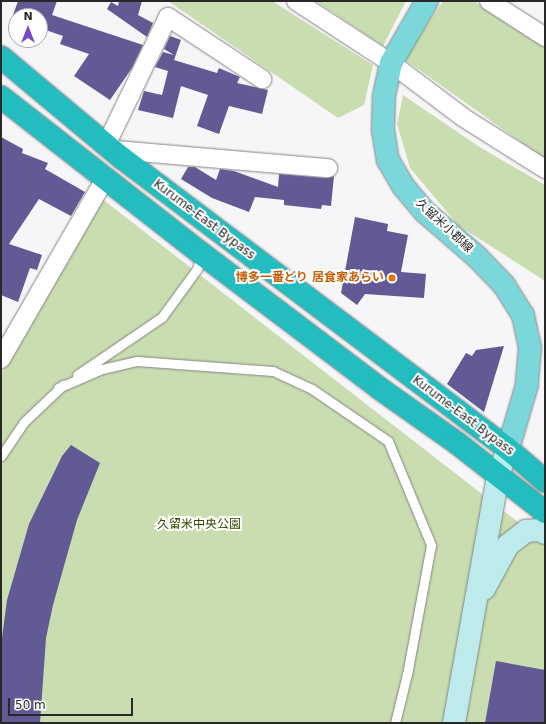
<!DOCTYPE html>
<html>
<head>
<meta charset="utf-8">
<style>
  body { margin:0 }
  #map { position:relative; width:546px; height:724px; overflow:hidden; background:#f6f5f7; font-family:"DejaVu Sans","Noto Sans JP",sans-serif }
  div>[style] { position:absolute }
  [style*='--x'] { left:calc(var(--x)*1px); top:calc(var(--y)*1px); width:calc(var(--w)*1px); rotate:calc(var(--a)*1deg) }
  .green>* { inset:0; background:#c9ddb0 }
  .building>* { inset:0; background:#625a94 }
  .roads { filter:drop-shadow(0 0 1px #858586) drop-shadow(0 0 1px #858586) }
  .lane>* { height:9px; margin:-4.5px; padding:0 4.5px; transform-origin:4.5px; border-radius:4.5px; background:#fff }
  .street>* { height:18px; margin:-9px; padding:0 9px; transform-origin:9px; border-radius:9px; background:#fff }
  .secondary>* { height:22px; margin:-11px; padding:0 11px; transform-origin:11px; border-radius:11px; background:#bdebec }
  .primary>* { height:22px; margin:-11px; padding:0 11px; transform-origin:11px; border-radius:11px; background:#7bd7d9 }
  .highway>* { height:22px; margin:-11px; padding:0 11px; transform-origin:11px; border-radius:11px; background:#23bcbf }
  .dots>* { width:11px; height:11px; translate:-50% -50%; box-sizing:border-box; border:2px solid #fff; border-radius:50% }
  span { translate:-50% -50%; white-space:nowrap; text-align:center; line-height:1.15; -webkit-text-stroke:4px #fff; paint-order:stroke }
  .street-label { font-size:12px; color:#282829 }
  .food-label { font-size:12px; color:#c56008; font-weight:700 }
  .right { translate:-100% -50%; text-align:right }
  .park-label { font-size:12px; color:#344a01 }
  .frame { position:absolute; inset:0; border:2px solid #282829; pointer-events:none }
  .north { position:absolute; left:8px; top:8px; width:40px; height:40px; box-sizing:border-box; background:#fff; border:1px solid #a9a9a9; border-radius:50%; rotate:0deg; font-size:11px; font-weight:700; line-height:16px; text-align:center; color:#282829 }
  .north::after { content:''; display:block; margin:auto; width:14px; height:18px; background:#7749c1; clip-path:polygon(50% 0,100% 100%,50% 72%,0 100%) }
  .scale { position:absolute; left:8px; top:698px; width:125px; height:18px; box-sizing:border-box; border:2px solid #282829; border-top:0; padding-left:5px; font-size:12px; line-height:14px; white-space:nowrap; color:#282829; -webkit-text-stroke:3px #fff; paint-order:stroke }
</style>
</head>
<body>
<div id="map">
  <div class="green">
    <div style="clip-path:polygon(168px 1px,272px 1px,373px 65px,364px 105px,338px 118px)"></div>
    <div style="clip-path:polygon(316px 1px,406px 1px,383px 46px)"></div>
    <div style="clip-path:polygon(443px 1px,474px 1px,545px 47px,545px 159px,404px 59px)"></div>
    <div style="clip-path:polygon(403px 95px,478px 146px,545px 185px,545px 281px,458px 225px,410px 168px,397px 124px)"></div>
    <div style="clip-path:polygon(101px 198px,545px 543px,545px 723px,1px 723px,1px 373px)"></div>
  </div>
  <div class="building">
    <div style="clip-path:polygon(18px 1px,57px 1px,52px 15px,143px 45px,132px 68px,110px 100px,74px 76px,89px 54px,60px 44px,63px 36px,40px 28px,40px 16px,16px 16px,16px 20px,12px 18px)"></div>
    <div style="clip-path:polygon(119px 1px,142px 1px,138px 15px,153px 23px,147px 37px,107px 9px,111px 2px,118px 6px)"></div>
    <div style="clip-path:polygon(170px 36px,181px 40px,174px 60px,217px 73px,219px 68px,240px 77px,237px 83px,268px 90px,262px 114px,229px 106px,219px 134px,197px 126px,208px 95px,181px 86px,173px 118px,138px 110px,144px 91px,162px 95px,168px 71px,155px 67px,163px 52px,174px 55px,164px 49px)"></div>
    <div style="clip-path:polygon(1px 137px,23px 149px,22px 153px,48px 163px,45px 169px,85px 192px,71px 216px,39px 199px,9px 244px,42px 255px,37px 270px,30px 268px,18px 302px,1px 295px)"></div>
    <div style="clip-path:polygon(188px 167px,195px 167px,216px 180px,220px 169px,234px 171px,278px 187px,279px 174px,327px 178px,334px 176px,331px 206px,322px 205px,321px 209px,284px 205px,284px 200px,255px 197px,249px 212px,212px 198px,181px 179px)"></div>
    <div style="clip-path:polygon(355px 217px,388px 224px,387px 231px,408px 235px,401px 272px,426px 274px,424px 298px,365px 294px,357px 305px,341px 293px)"></div>
    <div style="clip-path:polygon(504px 346px,484px 412px,447px 384px,466px 353px,472px 356px,476px 350px)"></div>
    <div style="clip-path:polygon(71px 445px,100px 463px,77px 520px,53px 605px,46px 638px,40px 723px,1px 723px,1px 645px,7px 600px,29px 524px,62px 456px)"></div>
    <div style="clip-path:polygon(496px 661px,545px 670px,545px 723px,485px 723px)"></div>
  </div>
  <div class="roads">
    <div class="lane">
      <div style="--x:77;--y:375;--w:103;--a:-34.3"></div>
      <div style="--x:162;--y:317;--w:59;--a:-53.9"></div>
      <div style="--x:197;--y:269;--w:16;--a:-72"></div>
      <div style="--x:58;--y:388;--w:48;--a:-23.4"></div>
      <div style="--x:102;--y:369;--w:36;--a:-13"></div>
      <div style="--x:137;--y:361;--w:136;--a:4.2"></div>
      <div style="--x:273;--y:371;--w:43;--a:24.8"></div>
      <div style="--x:312;--y:389;--w:92;--a:34.4"></div>
      <div style="--x:388;--y:441;--w:113;--a:67.5"></div>
      <div style="--x:431;--y:545;--w:131;--a:100.5"></div>
      <div style="--x:407;--y:674;--w:50;--a:103.8"></div>
      <div style="--x:1;--y:456;--w:41;--a:-55.9"></div>
      <div style="--x:24;--y:422;--w:54;--a:-43.5"></div>
    </div>
    <div class="street">
      <div style="--x:296;--y:1;--w:113;--a:33.1"></div>
      <div style="--x:391;--y:63;--w:91;--a:37"></div>
      <div style="--x:464;--y:118;--w:96;--a:32.2"></div>
      <div style="--x:489;--y:1;--w:67;--a:32.7"></div>
      <div style="--x:107;--y:143;--w:140;--a:-64.2"></div>
      <div style="--x:168;--y:17;--w:113;--a:33.4"></div>
      <div style="--x:110;--y:145;--w:8;--a:40"></div>
      <div style="--x:116;--y:150;--w:213;--a:4.9"></div>
      <div style="--x:1;--y:359;--w:208;--a:-60"></div>
    </div>
    <div class="secondary">
      <div style="--x:484;--y:589;--w:50;--a:-61.4"></div>
      <div style="--x:508;--y:545;--w:23;--a:-38"></div>
      <div style="--x:526;--y:531;--w:15;--a:-4"></div>
      <div style="--x:541;--y:530;--w:5;--a:37"></div>
      <div style="--x:454;--y:723;--w:252;--a:-79.9"></div>
      <div style="--x:498;--y:475;--w:28;--a:-69"></div>
    </div>
    <div class="primary">
      <div style="--x:427;--y:1;--w:72;--a:120.1"></div>
      <div style="--x:391;--y:63;--w:35;--a:102"></div>
      <div style="--x:384;--y:97;--w:33;--a:92"></div>
      <div style="--x:383;--y:130;--w:30;--a:81"></div>
      <div style="--x:388;--y:160;--w:30;--a:60"></div>
      <div style="--x:403;--y:186;--w:34;--a:50"></div>
      <div style="--x:425;--y:212;--w:69;--a:40.9"></div>
      <div style="--x:477;--y:257;--w:39;--a:46"></div>
      <div style="--x:504;--y:285;--w:36;--a:58"></div>
      <div style="--x:523;--y:315;--w:33;--a:78"></div>
      <div style="--x:530;--y:347;--w:38;--a:95"></div>
      <div style="--x:527;--y:385;--w:67;--a:106.5"></div>
    </div>
    <div class="highway">
      <div style="--x:1;--y:57;--w:158;--a:39.9"></div>
      <div style="--x:122;--y:158;--w:483;--a:37"></div>
      <div style="--x:508;--y:449;--w:49;--a:40.9"></div>
      <div style="--x:1;--y:97;--w:255;--a:38"></div>
      <div style="--x:202;--y:254;--w:222;--a:37.1"></div>
      <div style="--x:379;--y:388;--w:95;--a:35.2"></div>
      <div style="--x:457;--y:443;--w:112;--a:38.1"></div>
    </div>
  </div>
  <div class="dots">
    <div style="left:392px;top:278px;background:#e8710a"></div>
  </div>
  <div class="street-label">
    <span style="left:204px;top:220px;rotate:37deg">Kurume-East Bypass</span>
    <span style="left:444px;top:226px;rotate:43deg">久留米小郡線</span>
    <span style="left:463px;top:416px;rotate:37deg">Kurume-East Bypass</span>
  </div>
  <div class="food-label">
    <span class="right" style="left:384px;top:278px">博多一番どり 居食家あらい</span>
  </div>
  <div class="park-label">
    <span style="left:199px;top:525px">久留米中央公園</span>
  </div>
  <div class="frame"></div>
  <div class="north">N</div>
  <div class="scale">50 m</div>
</div>
</body>
</html>
